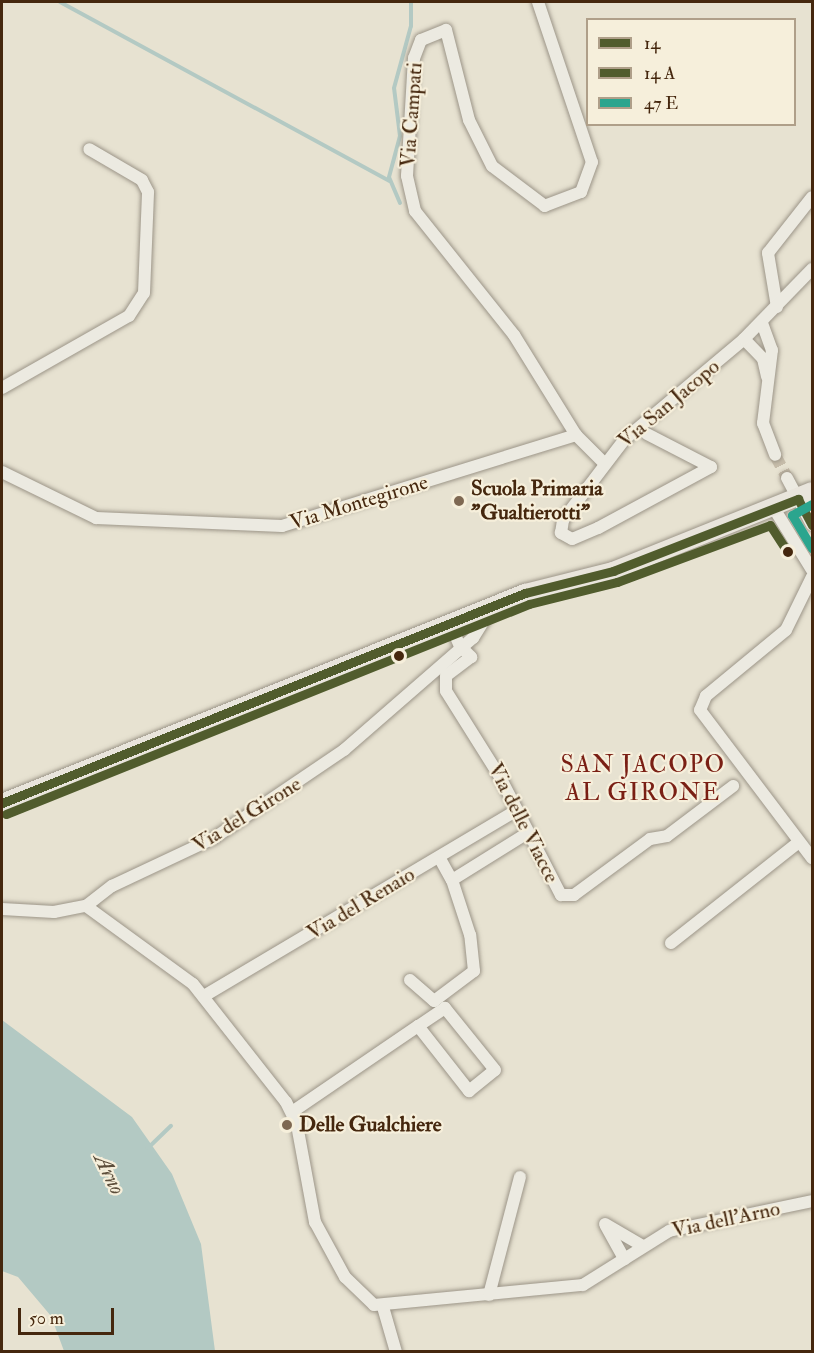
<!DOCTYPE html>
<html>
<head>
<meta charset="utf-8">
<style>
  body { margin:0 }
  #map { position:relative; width:814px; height:1353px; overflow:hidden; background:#e7e2d1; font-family:"IM FELL Double Pica",serif }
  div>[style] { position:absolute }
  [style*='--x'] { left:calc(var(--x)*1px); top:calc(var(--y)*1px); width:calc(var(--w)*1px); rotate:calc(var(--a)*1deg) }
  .water>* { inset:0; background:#b3c9c3 }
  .stream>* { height:4px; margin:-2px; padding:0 2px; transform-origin:2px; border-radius:2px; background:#b3c9c3 }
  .street-tunnel>* { height:12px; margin-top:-6px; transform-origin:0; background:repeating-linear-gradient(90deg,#c7bdaa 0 12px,transparent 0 18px) }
  .roads { filter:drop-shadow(0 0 2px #9c9588) drop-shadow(0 0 2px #9c9588) }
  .street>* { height:12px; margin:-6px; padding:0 6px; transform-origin:6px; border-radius:6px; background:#eceae1 }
  .primary>* { height:18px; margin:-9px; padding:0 9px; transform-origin:9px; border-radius:9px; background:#e9e5dc }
  .bus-1>* { height:9px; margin:-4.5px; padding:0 4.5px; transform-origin:4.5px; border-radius:4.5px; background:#515c2d }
  .bus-2>* { height:9px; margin:-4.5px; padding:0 4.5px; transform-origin:4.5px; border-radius:4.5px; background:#515c2d }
  .bus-3>* { height:9px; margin:-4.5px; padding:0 4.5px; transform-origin:4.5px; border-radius:4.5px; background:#2ba58e }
  .dots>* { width:16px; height:16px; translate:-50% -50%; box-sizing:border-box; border:3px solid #f6efdb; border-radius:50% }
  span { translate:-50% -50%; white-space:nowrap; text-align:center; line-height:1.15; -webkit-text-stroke:4.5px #f6efdb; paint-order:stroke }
  .street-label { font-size:21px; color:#45270e }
  .poi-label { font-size:21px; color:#45270e; font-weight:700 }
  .left { translate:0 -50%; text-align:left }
  .water-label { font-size:22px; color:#5b4d3a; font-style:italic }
  .quarter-label { font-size:24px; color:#7a1f14; letter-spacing:1.5px }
  .frame { position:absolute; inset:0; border:3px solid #45270e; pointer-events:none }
  .legend { position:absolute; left:586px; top:18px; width:210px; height:108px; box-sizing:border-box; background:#f6efdb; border:2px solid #af9f89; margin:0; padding:8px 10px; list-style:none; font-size:18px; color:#45270e }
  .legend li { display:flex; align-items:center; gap:12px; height:30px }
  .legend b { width:30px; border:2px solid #af9f89 }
  .scale { position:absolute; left:18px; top:1308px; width:96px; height:27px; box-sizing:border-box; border:3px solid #45270e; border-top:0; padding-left:8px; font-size:18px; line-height:21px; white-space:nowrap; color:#45270e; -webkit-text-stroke:4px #f6efdb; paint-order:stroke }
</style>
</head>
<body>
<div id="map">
  <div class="water">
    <div style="clip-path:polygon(2px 1020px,132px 1117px,172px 1174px,201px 1244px,215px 1351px,64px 1351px,51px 1316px,18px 1277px,2px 1271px)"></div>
  </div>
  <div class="stream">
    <div style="--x:60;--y:2;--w:375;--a:28.5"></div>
    <div style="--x:400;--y:203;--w:28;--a:-113"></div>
    <div style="--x:389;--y:177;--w:42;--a:-75"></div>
    <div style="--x:400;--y:136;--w:48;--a:-97.1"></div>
    <div style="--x:394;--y:88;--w:64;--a:-74.7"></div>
    <div style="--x:411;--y:26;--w:24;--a:-90"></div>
    <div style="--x:148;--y:1148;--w:32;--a:-44"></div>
  </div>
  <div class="street-tunnel">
    <div style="--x:775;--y:455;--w:26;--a:62"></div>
  </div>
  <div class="roads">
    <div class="street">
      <div style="--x:538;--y:2;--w:169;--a:71.4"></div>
      <div style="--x:592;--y:162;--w:32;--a:110"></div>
      <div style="--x:581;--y:192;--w:39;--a:159"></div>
      <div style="--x:545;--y:206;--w:66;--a:-143"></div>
      <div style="--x:492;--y:166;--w:51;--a:-116.6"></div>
      <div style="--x:469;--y:120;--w:93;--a:-104.3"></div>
      <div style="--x:446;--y:30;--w:27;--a:158"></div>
      <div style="--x:421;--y:40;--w:19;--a:111"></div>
      <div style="--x:414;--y:58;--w:118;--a:93.4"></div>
      <div style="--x:407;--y:176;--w:36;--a:77"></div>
      <div style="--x:415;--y:211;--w:159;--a:51.4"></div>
      <div style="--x:514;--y:335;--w:118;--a:58.2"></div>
      <div style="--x:576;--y:435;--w:40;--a:45"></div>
      <div style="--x:777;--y:307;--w:55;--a:-99.5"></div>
      <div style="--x:768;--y:253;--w:71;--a:-51.8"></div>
      <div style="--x:762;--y:323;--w:29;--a:70"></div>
      <div style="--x:772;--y:350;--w:74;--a:97"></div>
      <div style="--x:763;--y:423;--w:34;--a:69"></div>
      <div style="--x:744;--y:339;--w:28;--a:46"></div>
      <div style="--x:763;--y:359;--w:18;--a:77"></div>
      <div style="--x:2;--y:388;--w:146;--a:-29.6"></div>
      <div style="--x:129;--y:316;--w:27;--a:-57"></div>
      <div style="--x:144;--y:293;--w:101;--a:-87.7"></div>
      <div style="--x:148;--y:192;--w:13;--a:-117"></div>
      <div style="--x:142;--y:180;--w:61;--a:-149.7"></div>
      <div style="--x:647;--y:434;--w:72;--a:27.3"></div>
      <div style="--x:711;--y:467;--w:128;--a:151.6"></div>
      <div style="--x:598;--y:528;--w:28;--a:157"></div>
      <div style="--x:572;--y:539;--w:13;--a:-151"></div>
      <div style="--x:561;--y:533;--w:13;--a:-81"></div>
      <div style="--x:563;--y:520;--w:102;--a:-52.6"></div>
      <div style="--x:625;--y:439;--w:155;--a:-40"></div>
      <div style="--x:744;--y:339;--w:98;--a:-45.8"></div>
      <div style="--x:2;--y:472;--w:105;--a:26.1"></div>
      <div style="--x:96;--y:518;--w:186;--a:2.5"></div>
      <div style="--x:282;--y:526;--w:308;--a:-17.2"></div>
      <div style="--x:787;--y:478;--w:53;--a:62"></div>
      <div style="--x:775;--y:510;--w:70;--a:58.3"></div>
      <div style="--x:812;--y:577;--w:59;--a:116.1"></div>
      <div style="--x:786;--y:630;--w:104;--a:140.5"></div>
      <div style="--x:706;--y:696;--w:15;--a:113"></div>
      <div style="--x:700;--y:710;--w:186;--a:52.9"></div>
      <div style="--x:451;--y:626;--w:22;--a:66"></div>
      <div style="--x:460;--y:646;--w:16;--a:45"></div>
      <div style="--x:471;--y:657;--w:31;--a:143"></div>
      <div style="--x:446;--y:676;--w:15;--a:90"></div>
      <div style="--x:446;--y:691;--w:102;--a:57.9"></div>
      <div style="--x:500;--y:777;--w:133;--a:62.7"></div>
      <div style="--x:561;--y:895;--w:13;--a:0"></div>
      <div style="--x:574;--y:895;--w:94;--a:-36.4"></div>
      <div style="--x:650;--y:839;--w:17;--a:-10"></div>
      <div style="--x:667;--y:836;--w:83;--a:-37.1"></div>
      <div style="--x:439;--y:857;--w:26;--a:61"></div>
      <div style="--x:452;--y:880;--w:87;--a:-31.9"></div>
      <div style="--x:86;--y:906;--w:132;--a:36.1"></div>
      <div style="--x:193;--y:984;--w:150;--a:51.8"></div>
      <div style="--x:286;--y:1102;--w:25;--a:64"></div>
      <div style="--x:297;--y:1125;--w:99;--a:79.5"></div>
      <div style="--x:315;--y:1222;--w:63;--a:61.4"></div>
      <div style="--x:345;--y:1277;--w:40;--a:44"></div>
      <div style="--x:374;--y:1305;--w:210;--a:-5.5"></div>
      <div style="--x:583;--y:1285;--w:102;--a:-32.1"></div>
      <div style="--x:669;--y:1231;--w:146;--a:-11.8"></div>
      <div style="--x:2;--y:909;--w:52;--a:3.3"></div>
      <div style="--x:54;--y:912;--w:33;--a:-11"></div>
      <div style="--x:86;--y:906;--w:33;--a:-38"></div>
      <div style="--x:112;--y:886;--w:113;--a:-25.2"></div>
      <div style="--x:214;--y:838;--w:157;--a:-34.1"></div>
      <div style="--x:344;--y:750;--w:171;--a:-41"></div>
      <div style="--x:473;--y:638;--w:34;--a:-58"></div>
      <div style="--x:671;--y:943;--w:163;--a:-38.3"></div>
      <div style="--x:410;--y:980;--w:32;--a:41"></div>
      <div style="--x:434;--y:1001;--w:50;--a:-36.9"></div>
      <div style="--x:474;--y:971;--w:36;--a:-96"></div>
      <div style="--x:470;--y:935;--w:58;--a:-108.1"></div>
      <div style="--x:204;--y:996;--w:364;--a:-30.7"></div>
      <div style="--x:292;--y:1112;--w:153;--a:-34.3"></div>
      <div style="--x:418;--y:1026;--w:83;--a:51.9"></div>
      <div style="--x:469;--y:1091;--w:33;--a:-39"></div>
      <div style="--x:495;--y:1070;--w:80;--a:-128.9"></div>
      <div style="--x:445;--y:1008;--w:32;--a:146"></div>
      <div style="--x:605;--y:1224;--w:44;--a:30.1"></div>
      <div style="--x:606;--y:1226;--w:38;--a:61"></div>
      <div style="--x:489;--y:1295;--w:122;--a:-75.3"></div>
      <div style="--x:383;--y:1307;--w:47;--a:73.9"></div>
    </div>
    <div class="primary">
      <div style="--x:2;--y:803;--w:564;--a:-21.88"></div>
      <div style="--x:525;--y:593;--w:91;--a:-14"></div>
      <div style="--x:613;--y:571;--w:214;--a:-21.9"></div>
    </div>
  </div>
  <div class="bus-1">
    <div style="--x:2;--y:803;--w:564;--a:-21.88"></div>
    <div style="--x:525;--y:593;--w:91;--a:-14"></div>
    <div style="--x:613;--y:571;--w:199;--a:-21.3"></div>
    <div style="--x:798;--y:499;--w:30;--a:62"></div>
  </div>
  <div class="bus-2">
    <div style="--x:6;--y:814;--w:564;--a:-21.88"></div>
    <div style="--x:529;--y:604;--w:91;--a:-14"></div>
    <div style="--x:617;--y:582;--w:163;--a:-20.4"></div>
    <div style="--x:770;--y:525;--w:33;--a:57"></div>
  </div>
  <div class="bus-3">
    <div style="--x:812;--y:504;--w:23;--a:151"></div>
    <div style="--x:792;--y:515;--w:39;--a:59"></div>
  </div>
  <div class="dots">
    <div style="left:459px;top:501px;background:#7e6852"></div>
    <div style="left:788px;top:552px;background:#45270e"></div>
    <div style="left:399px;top:656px;background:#45270e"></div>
    <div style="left:287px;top:1125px;background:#7e6852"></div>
  </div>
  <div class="street-label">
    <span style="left:412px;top:115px;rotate:-86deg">Via Campati</span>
    <span style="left:669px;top:404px;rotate:-40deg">Via San Jacopo</span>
    <span style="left:359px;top:503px;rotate:-17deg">Via Montegirone</span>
    <span style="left:247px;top:815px;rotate:-32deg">Via del Girone</span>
    <span style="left:523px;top:823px;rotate:63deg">Via delle Viacce</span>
    <span style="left:361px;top:904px;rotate:-31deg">Via del Renaio</span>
    <span style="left:726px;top:1220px;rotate:-12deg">Via dell'Arno</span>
  </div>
  <div class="poi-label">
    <span class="left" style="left:471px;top:501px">Scuola Primaria<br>"Gualtierotti"</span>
    <span class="left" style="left:299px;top:1125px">Delle Gualchiere</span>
  </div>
  <div class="water-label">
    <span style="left:109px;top:1174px;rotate:64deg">Arno</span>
  </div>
  <div class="quarter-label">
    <span style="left:643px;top:779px">SAN JACOPO<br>AL GIRONE</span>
  </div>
  <div class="frame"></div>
  <ul class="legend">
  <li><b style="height:8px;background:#515c2d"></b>14</li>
  <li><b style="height:8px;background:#515c2d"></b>14 A</li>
  <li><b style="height:8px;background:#2ba58e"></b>47 E</li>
  </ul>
  <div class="scale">50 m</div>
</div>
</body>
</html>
